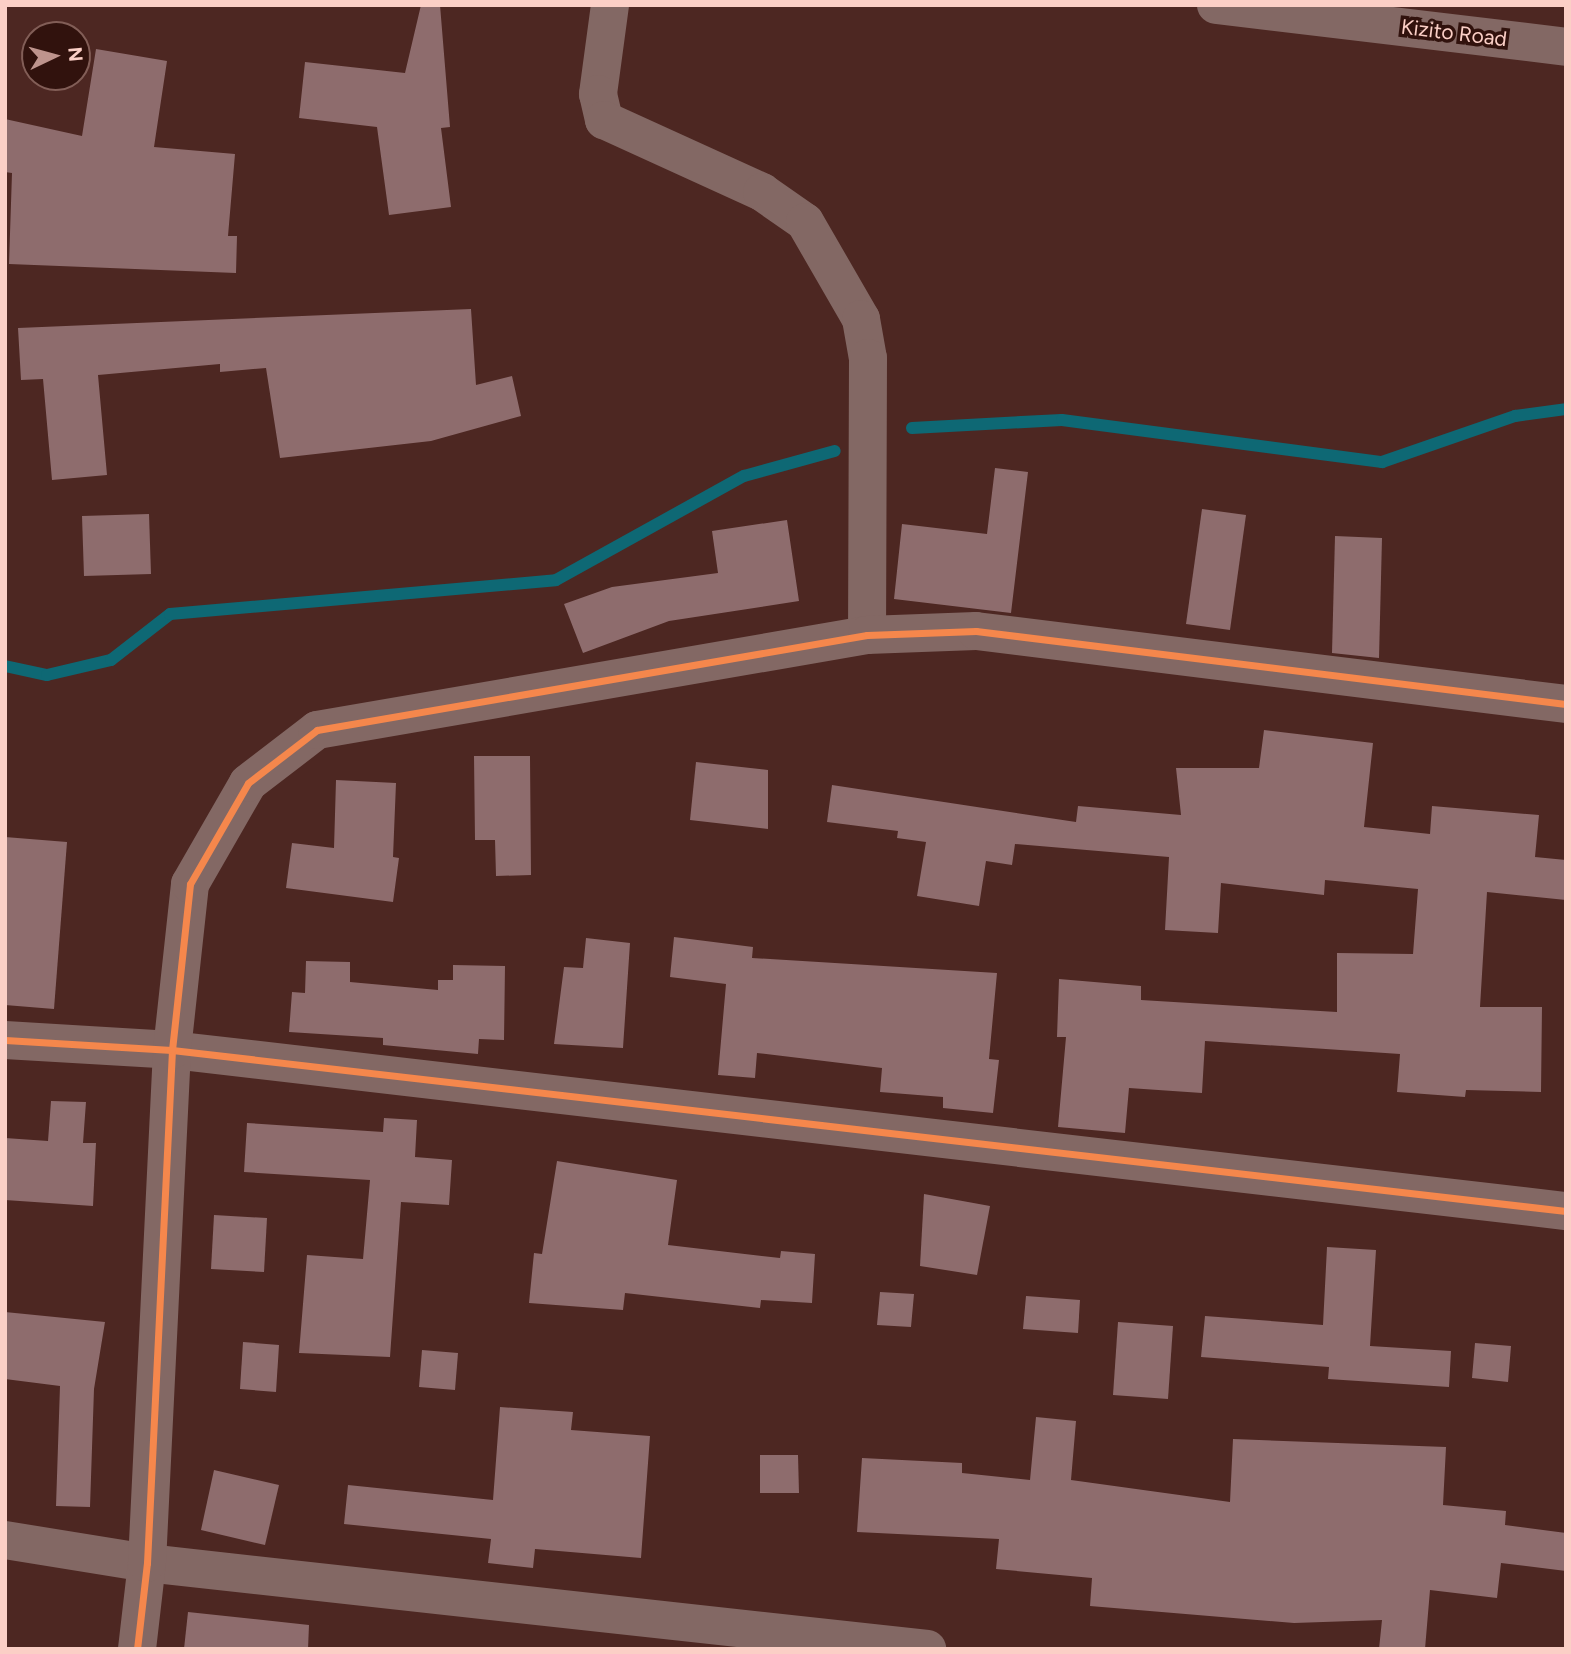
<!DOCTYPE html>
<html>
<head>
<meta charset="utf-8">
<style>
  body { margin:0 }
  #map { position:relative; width:1571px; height:1654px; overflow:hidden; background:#4d2722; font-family:Figtree,sans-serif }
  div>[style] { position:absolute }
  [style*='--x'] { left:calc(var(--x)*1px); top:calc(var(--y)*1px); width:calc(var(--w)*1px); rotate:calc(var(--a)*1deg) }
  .stream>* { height:12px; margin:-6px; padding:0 6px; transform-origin:6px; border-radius:6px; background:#0e6874 }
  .building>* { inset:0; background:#8e6c6d }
  .minor>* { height:38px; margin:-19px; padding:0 19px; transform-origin:19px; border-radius:19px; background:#836864 }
  .cycleway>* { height:7px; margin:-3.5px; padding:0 3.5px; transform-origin:3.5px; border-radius:3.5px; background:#f5874c }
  span { translate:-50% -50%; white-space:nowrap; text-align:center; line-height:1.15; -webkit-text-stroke:7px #31120d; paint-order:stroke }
  .street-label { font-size:21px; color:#fbcfc6 }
  .frame { position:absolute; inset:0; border:7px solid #fbcfc6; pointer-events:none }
  .north { position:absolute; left:21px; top:21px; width:70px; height:70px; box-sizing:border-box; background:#31120d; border:2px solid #825e57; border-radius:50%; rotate:85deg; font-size:19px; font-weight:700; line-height:28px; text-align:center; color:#fbcfc6 }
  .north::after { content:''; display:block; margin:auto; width:24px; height:32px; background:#be948d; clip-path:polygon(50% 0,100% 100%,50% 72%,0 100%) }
</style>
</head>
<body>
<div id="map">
  <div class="stream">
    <div style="--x:912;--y:428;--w:150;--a:-3.1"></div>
    <div style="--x:1062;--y:420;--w:323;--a:7.5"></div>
    <div style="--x:1382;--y:462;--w:141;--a:-19.1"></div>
    <div style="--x:1515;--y:416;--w:51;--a:-7.8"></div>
    <div style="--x:5;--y:666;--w:43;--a:12.1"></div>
    <div style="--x:47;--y:675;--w:66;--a:-13.2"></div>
    <div style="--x:111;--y:660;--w:75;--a:-37.9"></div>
    <div style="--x:170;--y:614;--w:387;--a:-5"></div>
    <div style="--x:556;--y:580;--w:215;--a:-29"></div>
    <div style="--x:744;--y:476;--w:94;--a:-15.4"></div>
  </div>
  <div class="building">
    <div style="clip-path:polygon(421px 5px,440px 5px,450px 127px,441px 128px,451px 207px,389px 215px,377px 127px,299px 118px,305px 62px,405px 73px)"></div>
    <div style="clip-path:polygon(96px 49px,167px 61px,154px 147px,235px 154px,228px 236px,237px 236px,236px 273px,9px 264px,12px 173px,5px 172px,5px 119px,82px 136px)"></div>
    <div style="clip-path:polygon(471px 309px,476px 385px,512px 376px,521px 416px,431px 441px,280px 458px,266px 368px,220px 372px,220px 364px,98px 375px,107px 475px,52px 480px,43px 379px,21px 380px,18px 328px)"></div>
    <div style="clip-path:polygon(995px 468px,1028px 472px,1011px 613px,894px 599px,902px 524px,987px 534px)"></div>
    <div style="clip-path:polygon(1202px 509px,1246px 515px,1230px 630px,1186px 624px)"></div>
    <div style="clip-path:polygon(149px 514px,151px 574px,84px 576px,82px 516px)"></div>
    <div style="clip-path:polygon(787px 520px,799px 601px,669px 621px,583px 653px,564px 604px,612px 587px,718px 573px,712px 531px)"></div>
    <div style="clip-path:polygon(1335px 536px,1382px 538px,1379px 658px,1332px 653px)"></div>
    <div style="clip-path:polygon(1264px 730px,1373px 743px,1364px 827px,1430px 834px,1432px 806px,1539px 815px,1535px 857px,1566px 860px,1566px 900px,1487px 892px,1480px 1007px,1542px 1007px,1541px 1092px,1466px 1090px,1465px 1097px,1397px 1092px,1400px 1054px,1205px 1041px,1202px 1093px,1129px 1088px,1125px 1133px,1058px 1127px,1066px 1037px,1057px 1037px,1059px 979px,1141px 986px,1141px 1000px,1337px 1012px,1337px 953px,1413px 954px,1418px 889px,1325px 880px,1324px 895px,1221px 883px,1218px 933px,1165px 930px,1169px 857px,1015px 844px,1012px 865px,986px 861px,979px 906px,917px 896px,926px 842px,897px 838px,898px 831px,827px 822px,832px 785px,1076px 822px,1078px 806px,1181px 815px,1176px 768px,1259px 768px)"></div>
    <div style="clip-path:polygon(474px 756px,530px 756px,531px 875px,496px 876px,495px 840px,475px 840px)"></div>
    <div style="clip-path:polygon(696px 762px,768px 770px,768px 829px,690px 820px)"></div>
    <div style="clip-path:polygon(336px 780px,396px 783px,393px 857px,399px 858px,393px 902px,286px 888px,292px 843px,334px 848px)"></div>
    <div style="clip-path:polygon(5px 837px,67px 842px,54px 1009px,5px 1005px)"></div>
    <div style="clip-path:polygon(674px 937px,753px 947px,752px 958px,997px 973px,989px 1059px,999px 1060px,993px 1113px,943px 1108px,943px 1097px,880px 1092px,882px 1068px,757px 1053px,755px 1078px,718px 1075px,726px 984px,670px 977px)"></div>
    <div style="clip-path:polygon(586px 938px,630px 943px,623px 1048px,554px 1044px,564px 967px,583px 968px)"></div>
    <div style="clip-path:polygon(306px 961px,350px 962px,350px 982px,438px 990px,438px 980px,453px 980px,453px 965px,505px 966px,504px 1040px,479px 1039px,478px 1054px,383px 1045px,383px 1038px,289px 1032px,292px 992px,305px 993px)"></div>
    <div style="clip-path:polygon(51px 1101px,86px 1102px,83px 1143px,96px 1143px,93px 1206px,5px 1200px,5px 1138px,48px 1141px)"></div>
    <div style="clip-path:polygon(384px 1118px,417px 1120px,415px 1157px,452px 1160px,449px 1205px,401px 1202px,390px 1357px,299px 1353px,307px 1255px,363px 1259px,370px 1180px,244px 1172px,247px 1123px,383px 1132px)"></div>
    <div style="clip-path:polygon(557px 1161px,677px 1180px,668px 1245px,780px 1258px,781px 1251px,815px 1254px,812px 1303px,761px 1300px,760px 1308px,625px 1293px,623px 1310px,529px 1303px,534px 1253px,542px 1254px)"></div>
    <div style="clip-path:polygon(924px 1194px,990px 1206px,977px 1275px,920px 1266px)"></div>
    <div style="clip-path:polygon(214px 1215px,267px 1218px,264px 1272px,211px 1269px)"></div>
    <div style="clip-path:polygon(1327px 1247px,1376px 1250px,1370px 1346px,1451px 1351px,1449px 1387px,1328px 1379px,1329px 1367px,1201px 1357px,1205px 1316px,1323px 1325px)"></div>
    <div style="clip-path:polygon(880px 1292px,914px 1294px,911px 1327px,877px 1325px)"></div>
    <div style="clip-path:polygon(1026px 1296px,1080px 1300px,1078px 1333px,1023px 1329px)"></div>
    <div style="clip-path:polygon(5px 1312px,105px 1322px,94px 1389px,90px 1507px,56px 1506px,60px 1386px,5px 1379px)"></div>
    <div style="clip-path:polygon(1118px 1322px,1173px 1326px,1168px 1399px,1113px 1395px)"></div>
    <div style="clip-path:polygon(243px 1342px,279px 1345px,276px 1392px,240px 1389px)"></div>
    <div style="clip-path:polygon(1475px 1343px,1511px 1346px,1508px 1382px,1472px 1378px)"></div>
    <div style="clip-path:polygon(422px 1350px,458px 1353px,455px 1390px,419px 1387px)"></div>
    <div style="clip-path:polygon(500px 1407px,573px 1412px,571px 1430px,650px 1436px,641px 1558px,535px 1549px,533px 1568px,488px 1563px,491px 1539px,344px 1524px,348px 1485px,493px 1500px)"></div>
    <div style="clip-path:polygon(1036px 1417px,1076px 1421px,1071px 1480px,1230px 1502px,1233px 1439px,1446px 1447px,1443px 1505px,1506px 1511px,1505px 1525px,1566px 1533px,1566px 1571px,1501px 1563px,1497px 1598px,1430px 1590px,1425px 1649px,1379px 1649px,1382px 1620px,1294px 1623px,1090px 1606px,1092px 1578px,996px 1569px,999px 1539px,857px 1532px,862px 1458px,962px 1463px,962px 1473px,1030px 1480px)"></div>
    <div style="clip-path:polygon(760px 1455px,798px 1455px,799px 1493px,760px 1493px)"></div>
    <div style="clip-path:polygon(214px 1470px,279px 1485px,265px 1545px,201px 1530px)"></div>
    <div style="clip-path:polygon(188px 1612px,309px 1625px,308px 1649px,184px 1649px)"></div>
  </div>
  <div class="minor">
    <div style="--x:610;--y:5;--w:90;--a:97.7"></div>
    <div style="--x:598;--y:94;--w:27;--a:77"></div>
    <div style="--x:604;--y:120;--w:174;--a:24.5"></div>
    <div style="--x:762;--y:192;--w:52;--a:34.9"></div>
    <div style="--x:805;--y:222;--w:112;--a:60"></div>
    <div style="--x:861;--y:319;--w:40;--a:80"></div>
    <div style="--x:868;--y:358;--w:277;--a:90.2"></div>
    <div style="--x:1216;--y:5;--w:353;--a:6.8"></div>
    <div style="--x:5;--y:1040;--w:167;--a:3.4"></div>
    <div style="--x:172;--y:1050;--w:1403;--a:6.59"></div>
    <div style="--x:5;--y:1540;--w:144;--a:9.2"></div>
    <div style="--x:147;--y:1563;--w:785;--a:6.29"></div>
    <div style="--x:137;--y:1649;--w:87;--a:-83.4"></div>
    <div style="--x:147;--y:1563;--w:514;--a:-87.21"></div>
    <div style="--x:172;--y:1050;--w:167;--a:-83.8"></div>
    <div style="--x:190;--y:884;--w:116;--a:-60.1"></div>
    <div style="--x:248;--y:783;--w:87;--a:-37.5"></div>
    <div style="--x:317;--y:730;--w:558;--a:-9.8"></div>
    <div style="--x:867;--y:635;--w:109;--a:-2.1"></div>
    <div style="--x:976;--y:631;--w:594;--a:7.05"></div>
  </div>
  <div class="cycleway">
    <div style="--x:5;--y:1040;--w:167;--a:3.4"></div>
    <div style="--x:172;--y:1050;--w:1403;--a:6.59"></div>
    <div style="--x:137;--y:1649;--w:87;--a:-83.4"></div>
    <div style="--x:147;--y:1563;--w:514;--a:-87.21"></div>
    <div style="--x:172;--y:1050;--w:167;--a:-83.8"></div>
    <div style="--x:190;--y:884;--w:116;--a:-60.1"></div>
    <div style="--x:248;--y:783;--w:87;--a:-37.5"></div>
    <div style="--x:317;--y:730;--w:558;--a:-9.8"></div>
    <div style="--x:867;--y:635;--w:109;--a:-2.1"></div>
    <div style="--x:976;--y:631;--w:594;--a:7.05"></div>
  </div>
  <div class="street-label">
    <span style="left:1454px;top:33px;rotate:7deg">Kizito Road</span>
  </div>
  <div class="frame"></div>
  <div class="north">N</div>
</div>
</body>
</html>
